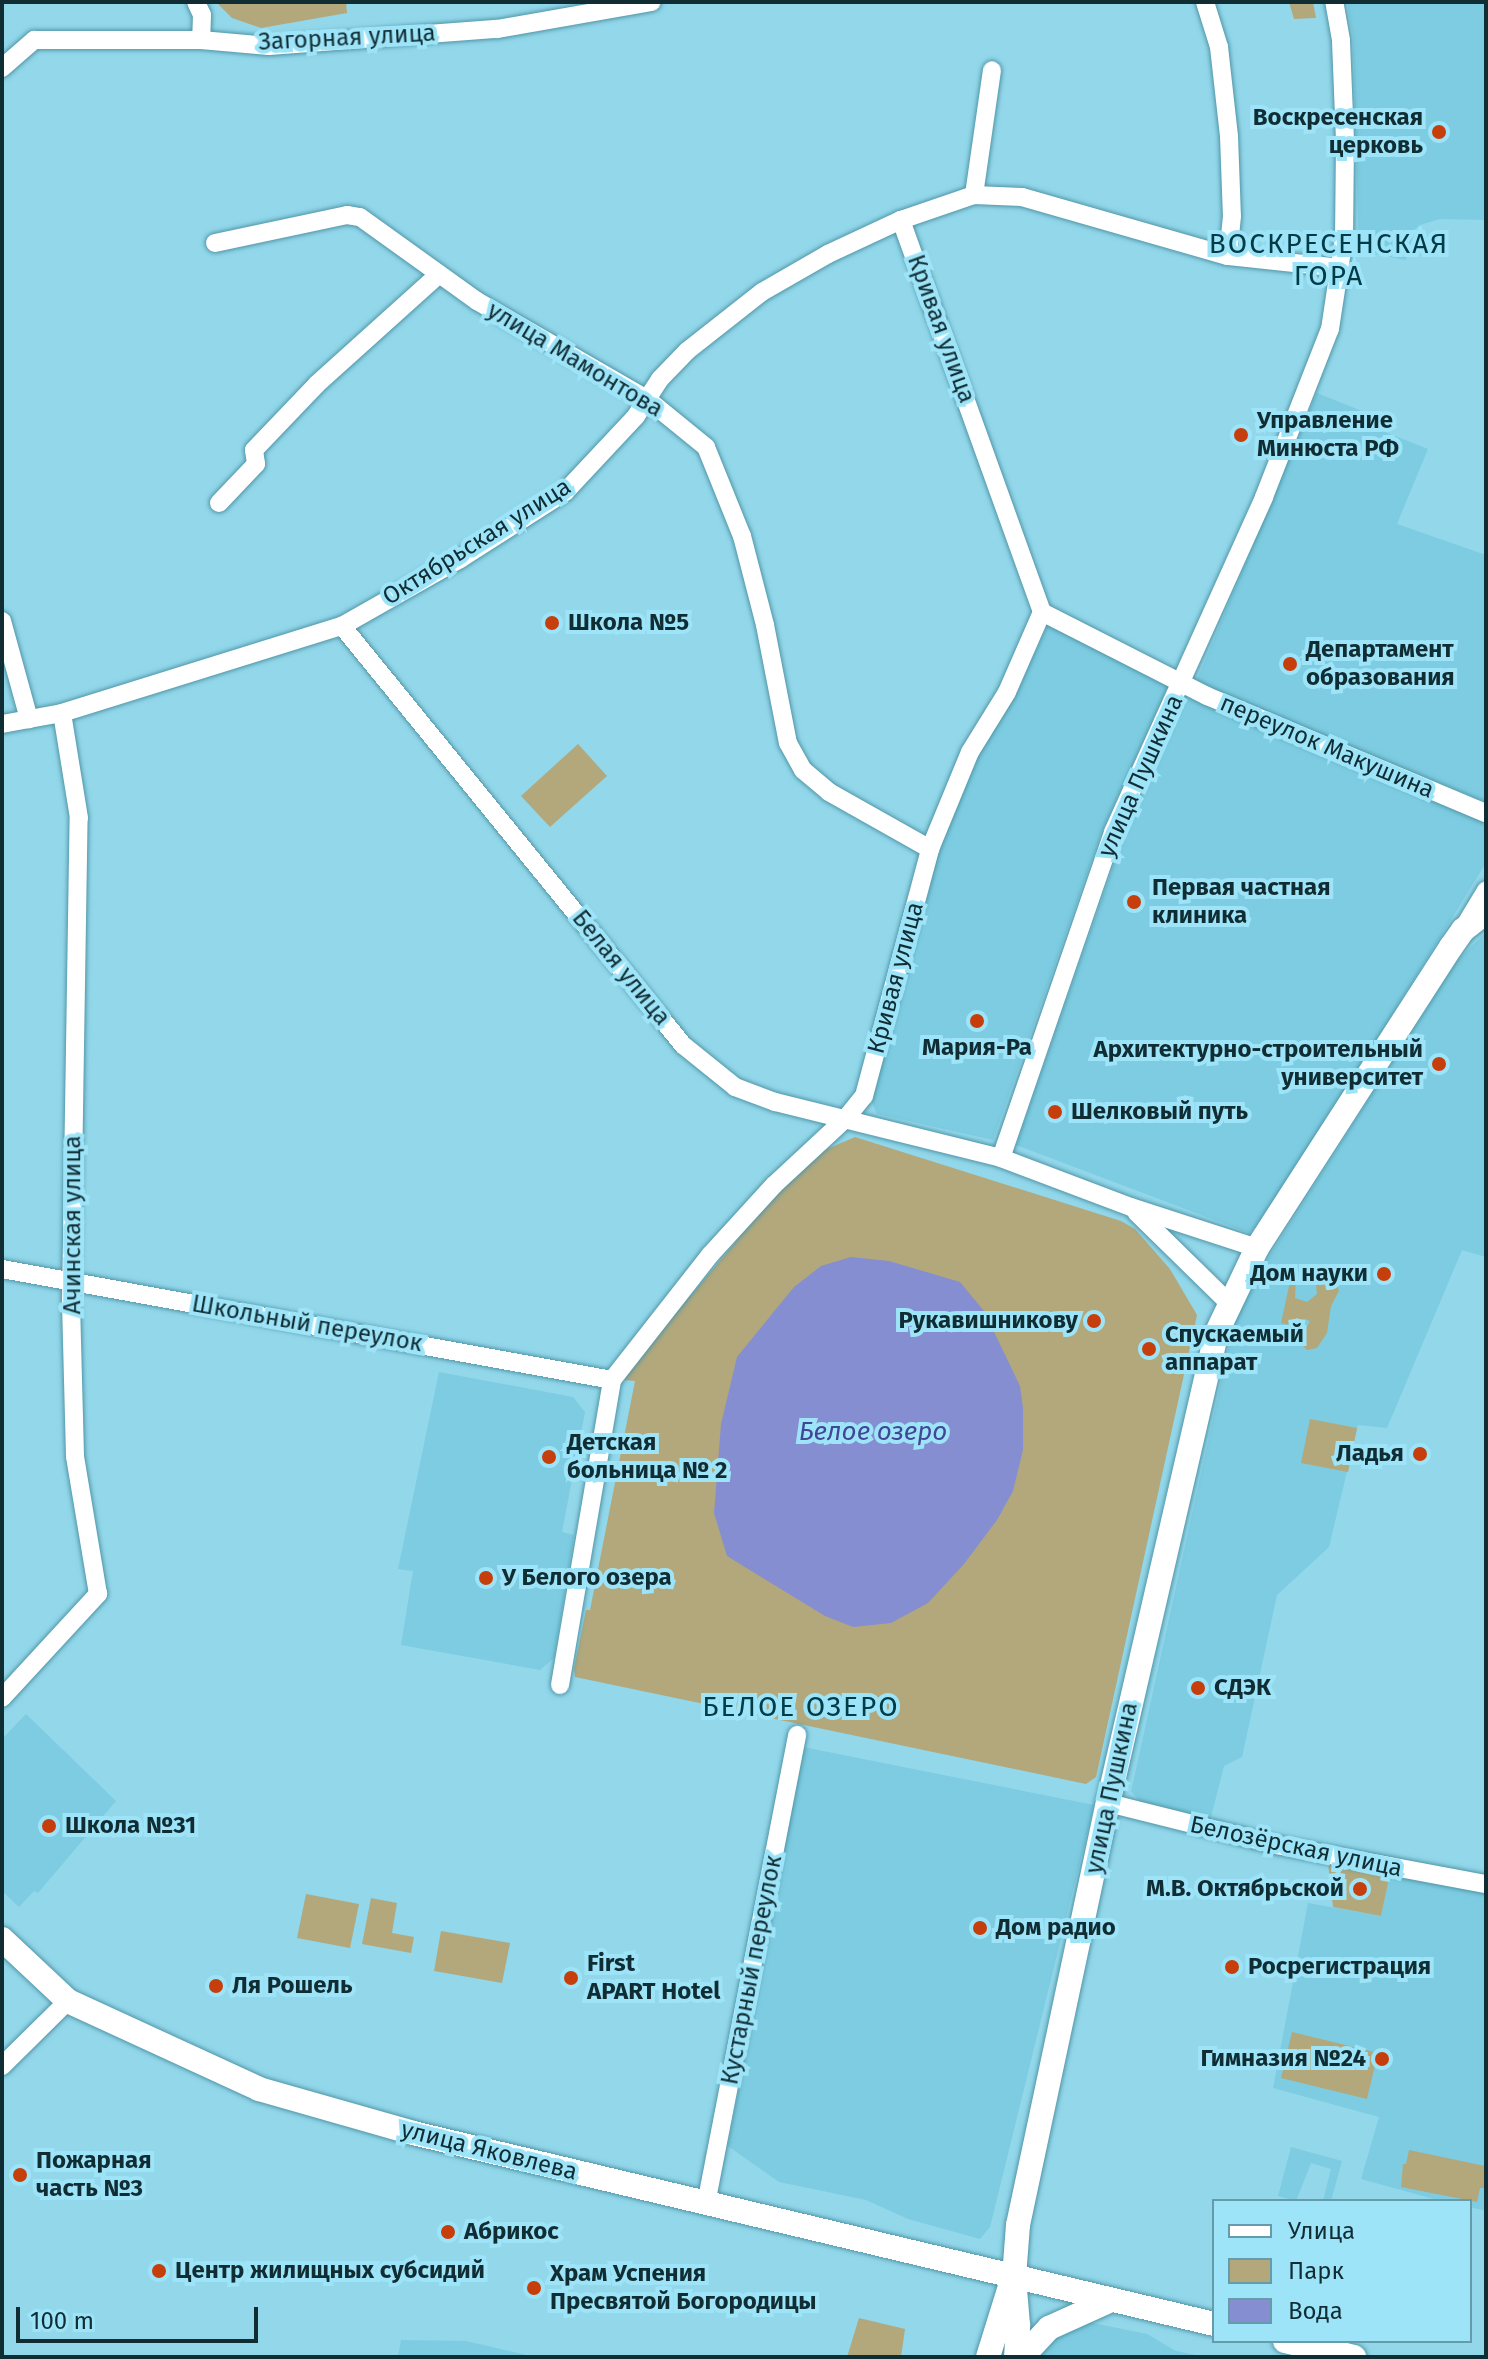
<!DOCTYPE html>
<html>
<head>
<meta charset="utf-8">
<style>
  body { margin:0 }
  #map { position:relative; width:1488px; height:2359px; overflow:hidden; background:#92d7ea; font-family:"Fira Sans",sans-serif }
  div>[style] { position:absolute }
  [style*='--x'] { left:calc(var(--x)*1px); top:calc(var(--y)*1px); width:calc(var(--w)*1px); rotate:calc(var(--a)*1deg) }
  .built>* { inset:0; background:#7dcce1 }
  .green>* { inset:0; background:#b2a87c }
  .water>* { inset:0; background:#858ed0 }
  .roads { filter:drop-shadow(0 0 2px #5196a8) drop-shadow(0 0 2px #5196a8) }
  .minor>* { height:18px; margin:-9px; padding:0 9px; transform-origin:9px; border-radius:9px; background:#fff }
  .major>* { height:24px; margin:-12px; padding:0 12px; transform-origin:12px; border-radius:12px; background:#fff }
  .dots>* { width:22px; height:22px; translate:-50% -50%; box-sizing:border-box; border:4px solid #9ee4f8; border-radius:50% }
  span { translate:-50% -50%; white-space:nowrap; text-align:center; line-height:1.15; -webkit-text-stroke:8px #9ee4f8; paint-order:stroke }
  .street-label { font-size:24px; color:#102d34 }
  .poi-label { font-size:24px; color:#102d34; font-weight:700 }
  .right { translate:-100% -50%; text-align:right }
  .left { translate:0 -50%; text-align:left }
  .water-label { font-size:26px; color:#414696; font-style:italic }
  .quarter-label { font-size:28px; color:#003b48; letter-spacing:2px }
  .frame { position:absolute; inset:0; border:4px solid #102d34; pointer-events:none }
  .legend { position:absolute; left:1212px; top:2199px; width:260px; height:144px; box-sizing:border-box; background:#9ee4f8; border:2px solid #659baa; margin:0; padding:10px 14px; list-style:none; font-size:24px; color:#102d34 }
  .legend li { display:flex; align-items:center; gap:16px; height:40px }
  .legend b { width:40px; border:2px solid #659baa }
  .scale { position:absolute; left:16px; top:2307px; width:242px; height:36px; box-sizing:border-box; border:4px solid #102d34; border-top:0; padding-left:10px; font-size:24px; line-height:28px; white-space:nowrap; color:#102d34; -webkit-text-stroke:6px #9ee4f8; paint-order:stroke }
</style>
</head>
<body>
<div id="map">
  <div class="built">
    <div style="clip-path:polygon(1347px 2px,1486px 2px,1486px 220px,1440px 219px,1420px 225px,1414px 230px,1406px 260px,1359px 251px,1353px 37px)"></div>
    <div style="clip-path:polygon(1317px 393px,1379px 418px,1375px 428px,1428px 449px,1397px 524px,1486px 555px,1486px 802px,1196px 682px)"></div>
    <div style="clip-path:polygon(1048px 625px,1170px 682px,1102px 831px,993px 1140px,877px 1114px,871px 1100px,936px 852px,974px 756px,1015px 697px)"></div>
    <div style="clip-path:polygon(1188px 698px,1486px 823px,1486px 863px,1325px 1123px,1259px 1224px,1249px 1233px,1016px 1145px,1124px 836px)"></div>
    <div style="clip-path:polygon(1486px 932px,1486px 1257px,1462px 1250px,1387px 1428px,1358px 1425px,1329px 1547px,1277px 1595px,1242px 1757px,1224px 1766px,1209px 1825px,1141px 1803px,1131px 1791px,1133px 1783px,1234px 1323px,1267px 1260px,1456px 962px)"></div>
    <div style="clip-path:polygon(439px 1372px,573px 1397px,585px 1412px,562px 1532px,574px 1535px,554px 1658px,540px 1670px,401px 1645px,413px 1571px,398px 1569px)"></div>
    <div style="clip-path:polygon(26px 1714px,116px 1801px,38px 1893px,34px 1891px,19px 1907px,2px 1891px,2px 1739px)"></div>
    <div style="clip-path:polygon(803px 1747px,1094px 1805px,990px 2227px,980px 2239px,908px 2219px,866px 2200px,779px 2182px,728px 2146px)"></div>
    <div style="clip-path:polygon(1390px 1874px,1486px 1891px,1486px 2211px,1470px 2207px,1470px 2201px,1441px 2201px,1361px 2179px,1379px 2117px,1273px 2088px,1308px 1903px,1381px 1916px)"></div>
    <div style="clip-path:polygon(1291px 2147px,1342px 2161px,1331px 2201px,1323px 2201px,1331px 2169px,1311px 2163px,1296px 2201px,1278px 2196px)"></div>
    <div style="clip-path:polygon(1088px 2322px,1147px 2334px,1176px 2351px,1205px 2357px,1034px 2357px,1043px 2343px)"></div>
    <div style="clip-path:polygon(401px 2340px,466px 2341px,535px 2357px,398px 2357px)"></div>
  </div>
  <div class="green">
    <div style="clip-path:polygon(216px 2px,346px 2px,347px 13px,261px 28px,232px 18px)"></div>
    <div style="clip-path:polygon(1289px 2px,1313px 2px,1316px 18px,1294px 19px)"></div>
    <div style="clip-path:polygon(578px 744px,607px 776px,550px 827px,521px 796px)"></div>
    <div style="clip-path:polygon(855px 1137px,1121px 1221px,1135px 1229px,1170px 1269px,1197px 1315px,1096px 1777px,1086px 1784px,575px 1677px,574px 1669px,586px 1610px,590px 1610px,635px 1381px,624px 1380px,629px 1369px,759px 1214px,798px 1173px,818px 1153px)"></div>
    <div style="clip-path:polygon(1291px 1277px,1296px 1278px,1295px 1298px,1307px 1302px,1317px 1294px,1316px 1284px,1322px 1277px,1336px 1281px,1339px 1291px,1331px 1306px,1327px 1333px,1317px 1348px,1307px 1350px,1301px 1344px,1276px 1343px,1278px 1336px,1301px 1337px,1310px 1321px,1305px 1319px,1291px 1325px,1281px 1323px)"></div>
    <div style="clip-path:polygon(1310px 1419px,1357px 1428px,1348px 1472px,1301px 1463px)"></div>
    <div style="clip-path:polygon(1328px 1863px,1390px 1874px,1381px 1916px,1333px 1907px)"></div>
    <div style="clip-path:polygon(306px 1894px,359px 1904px,350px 1948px,297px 1938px)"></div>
    <div style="clip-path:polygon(371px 1898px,397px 1903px,392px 1933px,414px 1937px,411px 1953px,362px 1944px)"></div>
    <div style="clip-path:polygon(441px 1931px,510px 1943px,502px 1983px,434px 1971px)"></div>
    <div style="clip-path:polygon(1292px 2032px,1378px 2053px,1367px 2099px,1281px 2078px)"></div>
    <div style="clip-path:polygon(1409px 2150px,1485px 2166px,1484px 2188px,1480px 2188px,1477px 2202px,1401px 2187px,1403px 2164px,1406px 2164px)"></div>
    <div style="clip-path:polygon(859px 2318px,905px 2329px,901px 2357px,847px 2357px)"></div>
  </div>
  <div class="water">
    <div style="clip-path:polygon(851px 1257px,889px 1261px,960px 1282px,984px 1311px,1020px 1386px,1023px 1408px,1023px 1450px,1013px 1491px,997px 1520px,964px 1564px,928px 1603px,891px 1623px,853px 1627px,825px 1616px,727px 1556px,714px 1513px,721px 1424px,737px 1357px,794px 1287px,821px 1266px)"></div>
  </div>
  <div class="roads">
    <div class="minor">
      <div style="--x:196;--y:2;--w:14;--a:65"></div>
      <div style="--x:202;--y:15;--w:25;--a:92"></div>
      <div style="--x:1205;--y:2;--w:47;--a:72.7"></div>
      <div style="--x:1219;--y:47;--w:90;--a:83.6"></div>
      <div style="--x:1229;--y:136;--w:80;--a:87.9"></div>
      <div style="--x:1232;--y:216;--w:40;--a:95.7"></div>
      <div style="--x:2;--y:68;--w:43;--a:-41.2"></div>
      <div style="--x:34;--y:40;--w:167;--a:0"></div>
      <div style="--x:201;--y:40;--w:68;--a:5"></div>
      <div style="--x:269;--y:46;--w:229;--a:-4.3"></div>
      <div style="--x:497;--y:29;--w:157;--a:-9.9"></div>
      <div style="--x:974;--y:195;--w:126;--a:-81.8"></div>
      <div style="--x:215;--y:243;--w:135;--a:-12"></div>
      <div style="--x:347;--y:215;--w:13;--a:9"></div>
      <div style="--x:360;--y:217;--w:144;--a:35.7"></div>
      <div style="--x:477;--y:301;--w:196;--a:30"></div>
      <div style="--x:647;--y:399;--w:76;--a:39.1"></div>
      <div style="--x:706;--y:447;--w:96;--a:68"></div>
      <div style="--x:742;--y:536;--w:92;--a:75.5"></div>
      <div style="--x:765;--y:625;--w:120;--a:79"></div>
      <div style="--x:788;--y:743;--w:31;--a:61"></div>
      <div style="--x:803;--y:770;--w:34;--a:40"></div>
      <div style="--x:829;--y:792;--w:116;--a:29.4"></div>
      <div style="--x:219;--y:503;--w:54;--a:-46.5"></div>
      <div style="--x:256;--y:464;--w:14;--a:-98"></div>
      <div style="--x:254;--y:450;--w:91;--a:-46.3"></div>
      <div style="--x:317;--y:384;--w:164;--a:-42"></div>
      <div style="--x:1042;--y:612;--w:185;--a:27"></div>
      <div style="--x:1207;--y:696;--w:303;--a:22.8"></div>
      <div style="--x:2;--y:621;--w:102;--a:74.6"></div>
      <div style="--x:342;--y:626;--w:540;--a:50.86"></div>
      <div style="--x:683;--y:1045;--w:67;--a:38.9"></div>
      <div style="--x:735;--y:1087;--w:43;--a:20.6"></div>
      <div style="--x:775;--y:1102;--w:233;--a:13.9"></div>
      <div style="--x:1001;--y:1158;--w:139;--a:20.7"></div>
      <div style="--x:1131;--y:1207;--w:133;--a:18"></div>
      <div style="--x:2;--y:724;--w:61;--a:-10.4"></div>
      <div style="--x:62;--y:713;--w:293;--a:-17.3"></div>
      <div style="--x:342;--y:626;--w:136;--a:-29.6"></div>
      <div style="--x:460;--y:559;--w:125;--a:-32.5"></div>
      <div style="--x:565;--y:492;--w:104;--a:-46.9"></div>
      <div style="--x:636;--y:416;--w:44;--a:-57"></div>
      <div style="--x:660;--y:379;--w:39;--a:-46"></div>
      <div style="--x:687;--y:351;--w:95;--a:-38.2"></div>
      <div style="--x:762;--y:292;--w:76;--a:-29.9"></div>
      <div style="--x:828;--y:254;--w:81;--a:-25"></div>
      <div style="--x:901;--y:220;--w:77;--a:-18.9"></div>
      <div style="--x:974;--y:195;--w:48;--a:2.4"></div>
      <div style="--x:1022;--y:197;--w:214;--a:16"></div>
      <div style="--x:1228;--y:256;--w:114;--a:6.1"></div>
      <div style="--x:1467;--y:922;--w:37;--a:-59"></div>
      <div style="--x:1001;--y:1158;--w:345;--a:-71"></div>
      <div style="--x:1113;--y:832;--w:367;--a:-65.7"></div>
      <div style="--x:1264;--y:497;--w:180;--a:-68.6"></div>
      <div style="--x:1330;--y:329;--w:92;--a:-81.3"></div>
      <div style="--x:1344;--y:238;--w:97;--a:-89.4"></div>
      <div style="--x:1345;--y:141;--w:101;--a:-92.3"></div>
      <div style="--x:1341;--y:40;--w:39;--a:-100"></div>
      <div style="--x:1136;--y:1212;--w:129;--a:44.4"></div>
      <div style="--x:2;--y:1269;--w:620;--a:10.31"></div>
      <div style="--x:560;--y:1685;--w:309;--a:-80.3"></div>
      <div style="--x:612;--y:1380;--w:159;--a:-51.9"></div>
      <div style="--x:710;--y:1255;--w:95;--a:-47.6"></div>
      <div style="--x:774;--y:1185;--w:98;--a:-42.9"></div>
      <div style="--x:846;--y:1118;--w:28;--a:-51"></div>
      <div style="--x:864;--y:1096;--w:256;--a:-75"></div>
      <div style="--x:930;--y:849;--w:105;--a:-67.6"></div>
      <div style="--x:970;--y:752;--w:70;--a:-58.3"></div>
      <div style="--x:1007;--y:692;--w:87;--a:-66.4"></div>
      <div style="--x:1042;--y:612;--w:417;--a:-109.8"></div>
      <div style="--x:2;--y:1698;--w:142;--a:-47.3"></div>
      <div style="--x:98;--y:1594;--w:140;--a:-99.5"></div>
      <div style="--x:75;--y:1456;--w:154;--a:-91.5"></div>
      <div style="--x:71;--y:1302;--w:484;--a:-89.1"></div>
      <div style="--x:79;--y:818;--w:106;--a:-99.2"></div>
      <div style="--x:1108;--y:1803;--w:174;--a:14"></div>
      <div style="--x:1277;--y:1845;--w:213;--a:10.6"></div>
      <div style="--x:2;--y:2066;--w:93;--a:-44.6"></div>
      <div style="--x:706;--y:2204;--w:478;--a:-79"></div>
    </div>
    <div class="major">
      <div style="--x:2;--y:1939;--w:91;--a:43.2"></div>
      <div style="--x:68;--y:2001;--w:210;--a:24.7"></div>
      <div style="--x:259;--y:2089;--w:160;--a:15.9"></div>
      <div style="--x:413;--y:2133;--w:823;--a:13.41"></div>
      <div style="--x:1285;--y:2341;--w:71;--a:13.1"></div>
      <div style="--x:988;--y:2357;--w:77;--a:-72.7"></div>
      <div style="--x:1016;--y:2357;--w:32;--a:-86"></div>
      <div style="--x:1018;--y:2325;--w:48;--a:-94.8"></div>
      <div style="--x:1014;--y:2277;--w:52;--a:-85.6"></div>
      <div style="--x:1018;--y:2225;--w:431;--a:-78"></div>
      <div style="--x:1108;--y:1803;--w:481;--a:-77"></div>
      <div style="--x:1216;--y:1334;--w:95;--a:-64.5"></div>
      <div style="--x:1257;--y:1248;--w:358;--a:-57.2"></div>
      <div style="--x:1451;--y:947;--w:21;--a:-55"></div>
      <div style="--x:1463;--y:930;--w:29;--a:-38"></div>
      <div style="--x:1022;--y:2357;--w:40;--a:-47"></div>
      <div style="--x:1049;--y:2328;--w:68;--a:-24.3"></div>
    </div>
  </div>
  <div class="dots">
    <div style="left:1439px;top:132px;background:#c53e0c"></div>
    <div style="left:1241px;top:435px;background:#c53e0c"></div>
    <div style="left:552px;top:623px;background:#c53e0c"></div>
    <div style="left:1290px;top:664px;background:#c53e0c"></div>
    <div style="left:1134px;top:902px;background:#c53e0c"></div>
    <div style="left:977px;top:1021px;background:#c53e0c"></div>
    <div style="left:1439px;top:1064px;background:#c53e0c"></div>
    <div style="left:1055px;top:1112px;background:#c53e0c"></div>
    <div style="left:1384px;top:1274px;background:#c53e0c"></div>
    <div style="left:1094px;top:1321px;background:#c53e0c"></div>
    <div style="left:1149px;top:1349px;background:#c53e0c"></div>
    <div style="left:1420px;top:1454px;background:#c53e0c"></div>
    <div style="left:549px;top:1457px;background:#c53e0c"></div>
    <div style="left:486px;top:1578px;background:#c53e0c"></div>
    <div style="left:1198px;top:1688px;background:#c53e0c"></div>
    <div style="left:49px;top:1826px;background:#c53e0c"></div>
    <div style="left:1360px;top:1889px;background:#c53e0c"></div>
    <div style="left:980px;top:1928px;background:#c53e0c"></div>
    <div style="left:1232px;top:1967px;background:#c53e0c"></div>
    <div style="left:571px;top:1978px;background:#c53e0c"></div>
    <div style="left:216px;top:1986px;background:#c53e0c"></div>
    <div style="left:1382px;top:2059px;background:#c53e0c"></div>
    <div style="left:20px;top:2175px;background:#c53e0c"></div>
    <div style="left:448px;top:2232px;background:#c53e0c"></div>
    <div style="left:159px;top:2271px;background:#c53e0c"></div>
    <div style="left:534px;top:2288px;background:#c53e0c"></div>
  </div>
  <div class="street-label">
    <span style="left:347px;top:38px;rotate:-3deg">Загорная улица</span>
    <span style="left:941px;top:329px;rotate:70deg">Кривая улица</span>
    <span style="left:575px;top:360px;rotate:31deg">улица Мамонтова</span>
    <span style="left:477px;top:542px;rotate:-32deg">Октябрьская улица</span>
    <span style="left:1327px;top:747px;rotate:23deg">переулок Макушина</span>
    <span style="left:1141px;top:776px;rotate:-66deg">улица Пушкина</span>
    <span style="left:621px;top:968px;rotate:51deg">Белая улица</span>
    <span style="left:896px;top:978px;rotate:-75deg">Кривая улица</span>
    <span style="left:73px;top:1225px;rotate:-90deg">Ачинская улица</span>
    <span style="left:307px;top:1324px;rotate:10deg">Школьный переулок</span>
    <span style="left:1112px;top:1788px;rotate:-78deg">улица Пушкина</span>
    <span style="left:1296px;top:1847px;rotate:12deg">Белозёрская улица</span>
    <span style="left:752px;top:1970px;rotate:-79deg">Кустарный переулок</span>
    <span style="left:489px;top:2151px;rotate:14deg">улица Яковлева</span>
  </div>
  <div class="poi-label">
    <span class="right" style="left:1423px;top:132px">Воскресенская<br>церковь</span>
    <span class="left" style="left:1257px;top:435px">Управление<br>Минюста РФ</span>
    <span class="left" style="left:568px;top:623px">Школа №5</span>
    <span class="left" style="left:1306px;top:664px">Департамент<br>образования</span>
    <span class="left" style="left:1152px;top:902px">Первая частная<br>клиника</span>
    <span style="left:977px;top:1048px">Мария-Ра</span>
    <span class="right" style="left:1423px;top:1064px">Архитектурно-строительный<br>университет</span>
    <span class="left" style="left:1071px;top:1112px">Шелковый путь</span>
    <span class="right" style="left:1368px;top:1274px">Дом науки</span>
    <span class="right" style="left:1078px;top:1321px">Рукавишникову</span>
    <span class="left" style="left:1165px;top:1349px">Спускаемый<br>аппарат</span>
    <span class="left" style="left:567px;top:1457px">Детская<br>больница № 2</span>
    <span class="right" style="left:1404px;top:1454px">Ладья</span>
    <span class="left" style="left:502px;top:1578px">У Белого озера</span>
    <span class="left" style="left:1214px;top:1688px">СДЭК</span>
    <span class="left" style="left:65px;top:1826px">Школа №31</span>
    <span class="right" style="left:1344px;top:1889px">М.В. Октябрьской</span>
    <span class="left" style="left:996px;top:1928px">Дом радио</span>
    <span class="left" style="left:587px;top:1978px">First<br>APART Hotel</span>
    <span class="left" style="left:1248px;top:1967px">Росрегистрация</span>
    <span class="left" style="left:232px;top:1986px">Ля Рошель</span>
    <span class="right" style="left:1366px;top:2059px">Гимназия №24</span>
    <span class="left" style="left:36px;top:2175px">Пожарная<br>часть №3</span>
    <span class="left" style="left:464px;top:2232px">Абрикос</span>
    <span class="left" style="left:175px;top:2271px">Центр жилищных субсидий</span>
    <span class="left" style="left:550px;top:2288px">Храм Успения<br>Пресвятой Богородицы</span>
  </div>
  <div class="water-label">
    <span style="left:873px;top:1432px">Белое озеро</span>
  </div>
  <div class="quarter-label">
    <span style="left:1329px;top:260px">ВОСКРЕСЕНСКАЯ<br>ГОРА</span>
    <span style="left:801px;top:1707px">БЕЛОЕ ОЗЕРО</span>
  </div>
  <div class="frame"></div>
  <ul class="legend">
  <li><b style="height:10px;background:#fff"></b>Улица</li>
  <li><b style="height:22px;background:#b2a87c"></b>Парк</li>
  <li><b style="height:22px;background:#858ed0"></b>Вода</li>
  </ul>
  <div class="scale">100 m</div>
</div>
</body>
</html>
